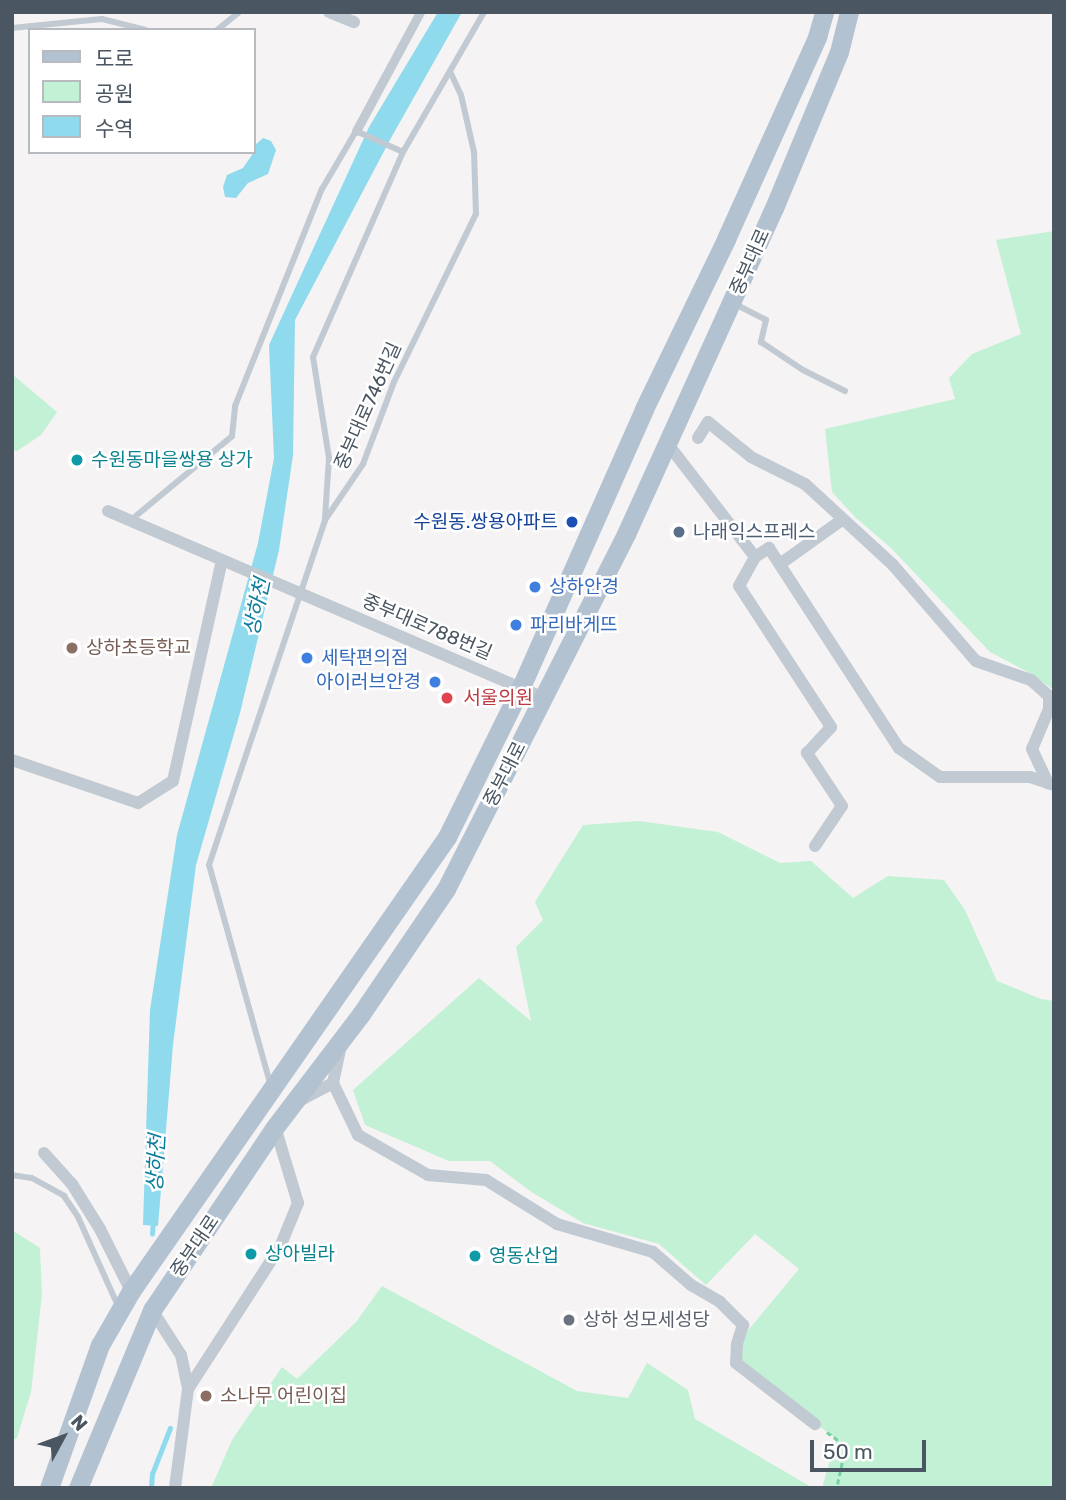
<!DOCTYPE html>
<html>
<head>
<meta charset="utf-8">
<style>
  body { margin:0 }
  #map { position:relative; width:1066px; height:1500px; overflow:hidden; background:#f5f3f3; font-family:Rubik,"Noto Sans KR",sans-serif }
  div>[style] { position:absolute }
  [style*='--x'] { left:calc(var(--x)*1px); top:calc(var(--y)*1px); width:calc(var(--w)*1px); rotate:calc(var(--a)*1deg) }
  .green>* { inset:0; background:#c3f1d5 }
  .water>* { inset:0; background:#90daee }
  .stream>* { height:4.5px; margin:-2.25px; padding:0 2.25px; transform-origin:2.25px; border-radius:2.25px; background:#90daee }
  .path>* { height:2.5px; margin-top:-1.25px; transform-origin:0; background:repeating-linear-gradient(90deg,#7ad0a6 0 5px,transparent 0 8.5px) }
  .service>* { height:6px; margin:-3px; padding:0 3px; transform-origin:3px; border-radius:3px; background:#c1cad2 }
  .pedestrian>* { height:9px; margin:-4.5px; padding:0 4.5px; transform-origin:4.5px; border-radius:4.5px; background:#c1cad2 }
  .minor>* { height:12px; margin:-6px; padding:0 6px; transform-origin:6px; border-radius:6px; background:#c1cad2 }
  .primary>* { height:19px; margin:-9.5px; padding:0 9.5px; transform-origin:9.5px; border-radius:9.5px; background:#b3c2d1 }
  .dots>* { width:19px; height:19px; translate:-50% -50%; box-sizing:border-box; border:4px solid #fff; border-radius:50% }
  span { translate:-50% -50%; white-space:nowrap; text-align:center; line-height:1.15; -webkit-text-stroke:5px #fff; paint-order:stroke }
  .street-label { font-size:19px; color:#4a5661 }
  .culture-label { font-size:19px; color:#0d838f }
  .left { translate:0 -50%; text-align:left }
  .transit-label { font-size:19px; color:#164399 }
  .right { translate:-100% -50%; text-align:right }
  .service-label { font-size:19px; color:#4e5e75 }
  .shop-label { font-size:19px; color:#366cbe }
  .education-label { font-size:19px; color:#785e54 }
  .health-label { font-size:19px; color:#be3a42 }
  .worship-label { font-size:19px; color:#5b616d }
  .water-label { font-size:21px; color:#0c7c9b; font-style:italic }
  .frame { position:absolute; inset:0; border:14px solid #4a5661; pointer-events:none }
  .legend { position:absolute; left:28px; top:28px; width:228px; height:126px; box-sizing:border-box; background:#fff; border:2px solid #b7bbc0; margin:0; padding:9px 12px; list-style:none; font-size:21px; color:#4a5661 }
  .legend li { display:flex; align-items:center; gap:14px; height:35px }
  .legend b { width:35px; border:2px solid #b7bbc0 }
  .north { position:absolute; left:28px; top:1402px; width:70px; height:70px; -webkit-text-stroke:5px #fff; paint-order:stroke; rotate:49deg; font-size:19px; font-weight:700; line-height:28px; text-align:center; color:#4a5661 }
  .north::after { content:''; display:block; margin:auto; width:24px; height:32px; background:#4a5661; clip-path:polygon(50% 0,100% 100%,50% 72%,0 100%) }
  .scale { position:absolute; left:810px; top:1440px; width:116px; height:32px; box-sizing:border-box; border:4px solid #4a5661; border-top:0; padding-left:9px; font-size:21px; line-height:24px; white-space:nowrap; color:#4a5661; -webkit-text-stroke:5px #fff; paint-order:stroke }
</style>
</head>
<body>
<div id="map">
  <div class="green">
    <div style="clip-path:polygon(1054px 231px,1054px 690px,1028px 672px,990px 652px,890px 547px,856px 518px,832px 492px,825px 429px,955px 399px,949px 378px,972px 354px,1021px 334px,996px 240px)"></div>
    <div style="clip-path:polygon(12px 374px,57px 412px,41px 435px,17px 451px,12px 449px)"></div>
    <div style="clip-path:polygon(639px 821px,718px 832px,780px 863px,811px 861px,853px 898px,888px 876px,944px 880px,965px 910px,997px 981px,1041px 999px,1054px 1001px,1054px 1488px,822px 1488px,836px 1439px,734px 1359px,745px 1334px,799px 1269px,755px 1234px,706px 1285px,659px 1244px,583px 1223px,533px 1193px,490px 1161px,449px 1161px,365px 1125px,353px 1090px,479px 978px,531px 1021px,516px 947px,543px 920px,535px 902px,583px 825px)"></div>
    <div style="clip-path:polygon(12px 1230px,40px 1248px,42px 1295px,31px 1392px,17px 1438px,12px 1441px)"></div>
    <div style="clip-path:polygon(382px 1286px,577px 1391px,628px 1398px,647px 1363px,688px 1390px,695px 1419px,813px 1488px,211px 1488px,232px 1440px,282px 1367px,297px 1379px,356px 1322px)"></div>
  </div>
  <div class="water">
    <div style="clip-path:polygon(438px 12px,462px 12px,391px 138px,295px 320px,293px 455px,279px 550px,240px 713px,196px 865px,173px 1045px,158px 1226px,143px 1225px,150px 1010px,177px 835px,258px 543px,274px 458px,269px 345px,369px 127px)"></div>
    <div style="clip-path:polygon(263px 138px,271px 141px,276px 150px,268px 174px,248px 183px,236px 198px,225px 197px,223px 187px,227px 175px,243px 168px,254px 152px,254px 146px)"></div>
  </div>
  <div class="stream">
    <div style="--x:152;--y:1234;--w:13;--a:-86"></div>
    <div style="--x:151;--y:1488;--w:14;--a:-86"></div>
    <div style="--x:152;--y:1474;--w:49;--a:-68.6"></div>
  </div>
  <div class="path">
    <div style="--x:827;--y:1432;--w:24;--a:36"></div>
    <div style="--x:846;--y:1446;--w:43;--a:102.1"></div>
  </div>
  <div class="service">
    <div style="--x:12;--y:28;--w:90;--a:-5.7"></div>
    <div style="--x:102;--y:19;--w:45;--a:14"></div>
    <div style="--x:217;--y:30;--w:28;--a:-39"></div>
    <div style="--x:733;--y:303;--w:37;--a:27"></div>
    <div style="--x:766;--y:320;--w:23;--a:103"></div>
    <div style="--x:761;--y:342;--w:50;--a:33.7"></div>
    <div style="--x:803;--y:370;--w:47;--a:26.6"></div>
    <div style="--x:325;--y:518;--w:60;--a:-86.2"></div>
    <div style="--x:329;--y:458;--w:102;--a:-99"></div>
    <div style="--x:313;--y:357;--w:224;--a:-66.3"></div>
    <div style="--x:403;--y:152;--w:162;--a:-59.9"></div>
    <div style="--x:131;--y:520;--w:131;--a:-39.7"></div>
    <div style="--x:232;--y:436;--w:30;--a:-84"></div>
    <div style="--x:235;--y:406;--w:234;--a:-68.2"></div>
    <div style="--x:322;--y:189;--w:67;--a:-59.6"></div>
    <div style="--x:356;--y:131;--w:51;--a:24.1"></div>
    <div style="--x:270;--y:1083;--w:226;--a:-105.6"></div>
    <div style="--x:209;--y:865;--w:364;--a:-71.4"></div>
    <div style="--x:325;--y:520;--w:68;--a:-55.8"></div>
    <div style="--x:363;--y:464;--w:88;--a:-69.3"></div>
    <div style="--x:394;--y:382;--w:187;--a:-64"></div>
    <div style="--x:476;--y:214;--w:62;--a:-91.8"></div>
    <div style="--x:474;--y:152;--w:58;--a:-102.8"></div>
    <div style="--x:461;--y:95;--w:26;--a:-115"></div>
    <div style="--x:12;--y:1175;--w:20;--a:9"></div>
    <div style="--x:32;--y:1178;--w:37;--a:29"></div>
    <div style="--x:64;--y:1196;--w:25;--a:56"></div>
    <div style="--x:78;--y:1217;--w:98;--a:65.8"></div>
  </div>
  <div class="pedestrian">
    <div style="--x:356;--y:131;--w:135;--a:-61.7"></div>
  </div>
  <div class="minor">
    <div style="--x:329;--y:12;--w:27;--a:22"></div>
    <div style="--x:698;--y:438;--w:19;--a:-58"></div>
    <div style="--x:708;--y:422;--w:55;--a:39.1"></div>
    <div style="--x:751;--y:457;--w:60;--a:26.6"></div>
    <div style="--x:805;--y:484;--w:120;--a:42.6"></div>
    <div style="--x:893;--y:565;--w:127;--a:49.2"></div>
    <div style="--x:976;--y:661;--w:58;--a:19.1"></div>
    <div style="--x:1031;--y:680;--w:24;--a:42"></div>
    <div style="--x:1049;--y:696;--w:13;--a:90"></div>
    <div style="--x:1049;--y:709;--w:43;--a:113"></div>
    <div style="--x:1032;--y:749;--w:38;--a:65"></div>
    <div style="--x:667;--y:443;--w:144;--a:52.3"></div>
    <div style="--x:108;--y:511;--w:474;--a:23.2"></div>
    <div style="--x:780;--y:564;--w:77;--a:-35.5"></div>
    <div style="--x:12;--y:760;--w:133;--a:18.8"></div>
    <div style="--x:138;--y:803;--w:41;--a:-32.2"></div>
    <div style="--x:173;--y:781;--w:226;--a:-77.5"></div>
    <div style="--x:815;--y:846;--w:48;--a:-56"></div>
    <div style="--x:842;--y:806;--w:64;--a:-123.4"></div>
    <div style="--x:807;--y:753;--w:35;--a:-47"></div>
    <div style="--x:831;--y:727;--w:168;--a:-123.1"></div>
    <div style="--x:739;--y:586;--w:33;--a:-61"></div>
    <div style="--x:755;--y:557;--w:17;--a:-33"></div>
    <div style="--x:769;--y:548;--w:239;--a:57"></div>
    <div style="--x:899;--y:748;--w:50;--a:35.3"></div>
    <div style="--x:940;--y:777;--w:90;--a:0"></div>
    <div style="--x:1030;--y:777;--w:25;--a:18"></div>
    <div style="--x:341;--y:1045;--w:39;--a:102"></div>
    <div style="--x:333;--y:1083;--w:58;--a:64.3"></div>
    <div style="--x:358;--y:1135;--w:81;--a:29.7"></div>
    <div style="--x:428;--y:1175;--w:58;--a:4.9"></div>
    <div style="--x:486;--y:1180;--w:84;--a:31.8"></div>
    <div style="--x:557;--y:1224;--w:100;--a:16.3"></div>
    <div style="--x:653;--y:1252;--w:50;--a:41"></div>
    <div style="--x:691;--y:1285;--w:34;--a:30"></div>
    <div style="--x:720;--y:1302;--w:33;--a:45"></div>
    <div style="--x:743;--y:1325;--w:20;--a:108"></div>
    <div style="--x:737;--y:1344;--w:19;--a:93"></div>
    <div style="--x:736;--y:1363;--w:100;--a:37.7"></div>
    <div style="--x:299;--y:1101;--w:38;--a:-28"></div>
    <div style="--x:44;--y:1153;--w:42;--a:47.9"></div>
    <div style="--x:72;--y:1184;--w:53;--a:58.1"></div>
    <div style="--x:100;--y:1229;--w:69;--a:63.4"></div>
    <div style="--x:152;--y:1310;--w:54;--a:57.2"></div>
    <div style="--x:181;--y:1355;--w:35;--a:78"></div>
    <div style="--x:188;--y:1389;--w:100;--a:97.5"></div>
    <div style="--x:188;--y:1389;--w:169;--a:-57.1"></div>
    <div style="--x:280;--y:1247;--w:48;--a:-67.8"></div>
    <div style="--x:298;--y:1203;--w:79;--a:-106.8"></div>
  </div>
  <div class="primary">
    <div style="--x:49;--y:1488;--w:152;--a:-70.4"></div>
    <div style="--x:100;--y:1345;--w:62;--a:-60.1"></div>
    <div style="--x:131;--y:1291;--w:553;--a:-55.16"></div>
    <div style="--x:447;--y:837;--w:167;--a:-63.7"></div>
    <div style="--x:521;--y:687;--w:304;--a:-66.1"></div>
    <div style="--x:644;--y:409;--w:189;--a:-64.2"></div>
    <div style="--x:726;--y:239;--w:222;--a:-65.7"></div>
    <div style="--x:817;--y:37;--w:26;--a:-74"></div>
    <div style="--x:78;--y:1488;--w:193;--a:-67.4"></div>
    <div style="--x:152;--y:1310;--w:220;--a:-56.1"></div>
    <div style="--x:275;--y:1127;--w:142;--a:-52.7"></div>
    <div style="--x:361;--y:1014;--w:151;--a:-55.8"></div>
    <div style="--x:446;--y:889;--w:398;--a:-63.1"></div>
    <div style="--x:626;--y:534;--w:358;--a:-65.6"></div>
    <div style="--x:774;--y:208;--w:169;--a:-67.4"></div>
    <div style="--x:839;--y:52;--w:41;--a:-76"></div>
  </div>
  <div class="dots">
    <div style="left:77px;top:460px;background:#0f9aa8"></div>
    <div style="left:572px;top:522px;background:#1a4fb4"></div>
    <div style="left:679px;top:532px;background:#5c6f8a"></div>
    <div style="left:535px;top:587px;background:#3f7fe0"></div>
    <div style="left:516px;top:625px;background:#3f7fe0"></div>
    <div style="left:72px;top:648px;background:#8d6e63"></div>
    <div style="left:307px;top:658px;background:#3f7fe0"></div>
    <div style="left:435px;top:682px;background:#3f7fe0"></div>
    <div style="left:447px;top:698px;background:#e0444e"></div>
    <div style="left:251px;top:1254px;background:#0f9aa8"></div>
    <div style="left:475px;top:1256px;background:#0f9aa8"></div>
    <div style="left:569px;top:1320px;background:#6b7280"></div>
    <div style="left:206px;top:1396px;background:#8d6e63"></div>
  </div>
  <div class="street-label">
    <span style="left:750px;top:262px;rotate:-66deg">중부대로</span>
    <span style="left:368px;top:406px;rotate:-66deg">중부대로746번길</span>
    <span style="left:427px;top:627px;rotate:23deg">중부대로788번길</span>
    <span style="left:505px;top:774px;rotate:-63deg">중부대로</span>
    <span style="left:195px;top:1246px;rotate:-56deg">중부대로</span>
  </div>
  <div class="culture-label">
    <span class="left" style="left:91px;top:460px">수원동마을쌍용 상가</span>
    <span class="left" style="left:265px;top:1254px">상아빌라</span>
    <span class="left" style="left:489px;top:1256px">영동산업</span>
  </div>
  <div class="transit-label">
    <span class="right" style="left:558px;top:522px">수원동.쌍용아파트</span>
  </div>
  <div class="service-label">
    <span class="left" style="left:693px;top:532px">나래익스프레스</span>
  </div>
  <div class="shop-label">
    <span class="left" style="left:549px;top:587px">상하안경</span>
    <span class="left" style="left:530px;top:625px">파리바게뜨</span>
    <span class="left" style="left:321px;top:658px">세탁편의점</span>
    <span class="right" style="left:421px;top:682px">아이러브안경</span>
  </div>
  <div class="education-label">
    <span class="left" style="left:86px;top:648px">상하초등학교</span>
    <span class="left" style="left:220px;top:1396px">소나무 어린이집</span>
  </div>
  <div class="health-label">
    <span class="left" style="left:463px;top:698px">서울의원</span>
  </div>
  <div class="worship-label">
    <span class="left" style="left:583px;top:1320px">상하 성모세성당</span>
  </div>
  <div class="water-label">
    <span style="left:257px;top:607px;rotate:-78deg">상하천</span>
    <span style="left:156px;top:1163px;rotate:-87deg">상하천</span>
  </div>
  <div class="frame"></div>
  <ul class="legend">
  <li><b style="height:9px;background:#b3c2d1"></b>도로</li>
  <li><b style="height:19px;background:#c3f1d5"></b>공원</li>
  <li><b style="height:19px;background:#90daee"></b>수역</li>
  </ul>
  <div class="north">N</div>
  <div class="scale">50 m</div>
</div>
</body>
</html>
